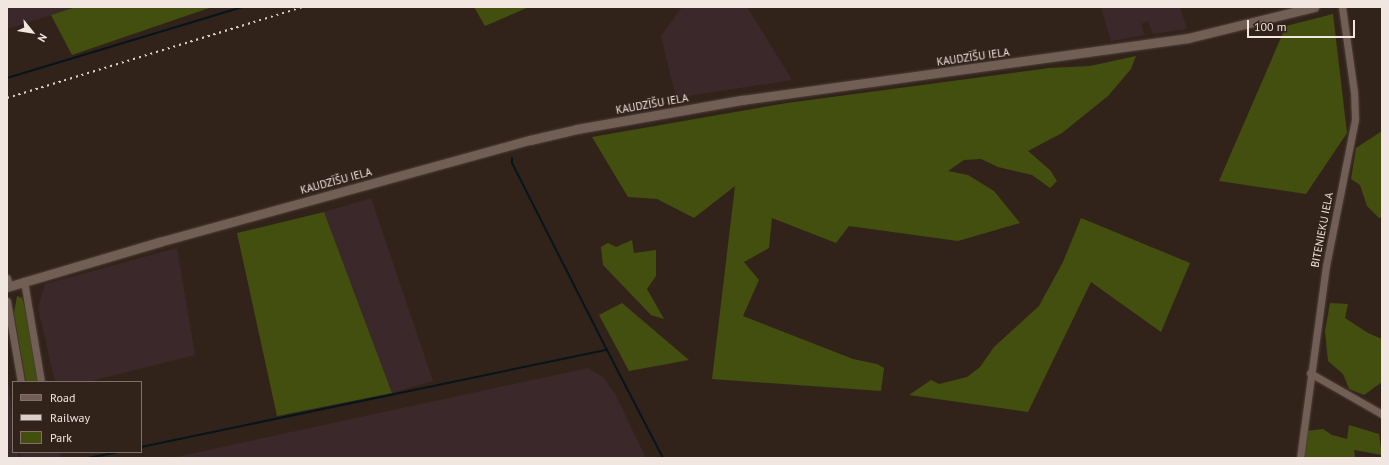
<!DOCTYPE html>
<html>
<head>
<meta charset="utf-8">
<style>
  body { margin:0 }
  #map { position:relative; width:1389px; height:465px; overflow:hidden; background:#32231a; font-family:"PT Sans",sans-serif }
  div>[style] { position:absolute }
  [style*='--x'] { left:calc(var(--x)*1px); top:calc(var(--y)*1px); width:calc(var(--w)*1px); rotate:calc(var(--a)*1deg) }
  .industrial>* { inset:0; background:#3b282b }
  .green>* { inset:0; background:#434f0f }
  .stream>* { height:2px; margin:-1px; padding:0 1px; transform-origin:1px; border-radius:1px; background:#06141c }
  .roads { filter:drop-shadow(0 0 1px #4d403a) drop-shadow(0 0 1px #4d403a) }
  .street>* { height:7px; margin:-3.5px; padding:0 3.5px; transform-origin:3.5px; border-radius:3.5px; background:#715e55 }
  .secondary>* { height:9px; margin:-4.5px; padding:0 4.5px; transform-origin:4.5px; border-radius:4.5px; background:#715e55 }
  .rail>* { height:2px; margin-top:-1px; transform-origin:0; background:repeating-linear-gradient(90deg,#dacfc9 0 2px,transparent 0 6px) }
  span { translate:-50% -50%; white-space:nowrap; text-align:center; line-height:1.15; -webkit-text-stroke:3px #32231a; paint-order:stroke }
  .street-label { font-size:11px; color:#f1e6e0 }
  .frame { position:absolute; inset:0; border:8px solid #f1e6e0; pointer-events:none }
  .legend { position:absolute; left:12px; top:381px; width:130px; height:72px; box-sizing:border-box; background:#32231a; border:1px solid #7e7169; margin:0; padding:5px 7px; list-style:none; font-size:12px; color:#f1e6e0 }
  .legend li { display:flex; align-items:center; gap:8px; height:20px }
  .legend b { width:20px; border:1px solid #7e7169 }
  .north { position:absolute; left:12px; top:12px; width:40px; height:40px; -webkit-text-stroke:3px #32231a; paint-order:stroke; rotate:120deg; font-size:11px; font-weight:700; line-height:16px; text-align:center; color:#f1e6e0 }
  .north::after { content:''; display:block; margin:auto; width:14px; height:18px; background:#f1e6e0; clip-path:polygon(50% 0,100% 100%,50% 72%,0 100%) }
  .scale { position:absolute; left:1247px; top:20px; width:108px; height:18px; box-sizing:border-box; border:2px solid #f1e6e0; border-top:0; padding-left:5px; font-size:12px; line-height:14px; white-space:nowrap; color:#f1e6e0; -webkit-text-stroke:3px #32231a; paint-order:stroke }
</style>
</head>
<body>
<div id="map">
  <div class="industrial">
    <div style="clip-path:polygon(7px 7px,76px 7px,7px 29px)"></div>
    <div style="clip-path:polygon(682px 7px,747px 7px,792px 80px,676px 98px,661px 36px)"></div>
    <div style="clip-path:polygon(1101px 7px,1180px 7px,1187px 29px,1153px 34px,1148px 21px,1141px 24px,1145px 35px,1111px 41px)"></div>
    <div style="clip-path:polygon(371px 198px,433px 381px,392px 393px,324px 212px)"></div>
    <div style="clip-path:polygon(177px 248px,195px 355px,87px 382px,55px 382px,38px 308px,45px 284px)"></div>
    <div style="clip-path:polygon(588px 368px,603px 377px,615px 394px,646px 458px,171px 458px)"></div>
    <div style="clip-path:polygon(7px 374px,13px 417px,13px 452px,18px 452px,19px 458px,7px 458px)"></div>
    <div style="clip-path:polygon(20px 452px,59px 452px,63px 458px,21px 458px)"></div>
  </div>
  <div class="green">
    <div style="clip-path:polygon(76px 7px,212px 7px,72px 55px,51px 15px)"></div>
    <div style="clip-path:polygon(474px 7px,529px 7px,485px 26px)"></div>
    <div style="clip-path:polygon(1333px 14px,1347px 133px,1306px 194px,1219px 181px,1286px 26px)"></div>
    <div style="clip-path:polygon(1136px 56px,1131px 69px,1108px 96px,1062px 133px,1028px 151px,1050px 170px,1057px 181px,1050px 188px,1032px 175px,998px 167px,981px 159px,964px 160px,948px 171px,968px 175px,994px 191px,1020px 223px,958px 241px,849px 226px,836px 243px,772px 218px,769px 248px,744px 262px,759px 280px,743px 316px,853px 359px,877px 364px,884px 368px,881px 391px,712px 379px,735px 186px,694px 218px,657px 199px,628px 197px,592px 137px,787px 103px,1049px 68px,1090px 66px)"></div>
    <div style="clip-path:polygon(1382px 131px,1382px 217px,1379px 218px,1367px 206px,1360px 185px,1351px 179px,1356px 148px)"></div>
    <div style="clip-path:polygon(324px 212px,392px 393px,277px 416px,237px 233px)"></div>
    <div style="clip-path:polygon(1081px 218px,1190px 263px,1161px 332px,1091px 282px,1028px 412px,909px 395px,931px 380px,939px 384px,967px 377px,980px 367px,994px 347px,1039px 306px,1063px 262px)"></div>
    <div style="clip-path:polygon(632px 240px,634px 253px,656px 250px,656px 276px,647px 289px,664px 319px,651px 315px,603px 265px,601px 247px,608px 243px,616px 247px)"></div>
    <div style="clip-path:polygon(17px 296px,22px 298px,25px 308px,38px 382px,26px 382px,14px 313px)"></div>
    <div style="clip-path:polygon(622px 303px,689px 360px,629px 371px,599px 315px)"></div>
    <div style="clip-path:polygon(1330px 303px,1348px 304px,1345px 318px,1368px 333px,1382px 339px,1382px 382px,1364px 395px,1349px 389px,1343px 374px,1328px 361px,1325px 331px)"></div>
    <div style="clip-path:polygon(1349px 425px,1379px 434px,1382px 455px,1354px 450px,1355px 458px,1301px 458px,1305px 431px,1323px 429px,1332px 435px,1347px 439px)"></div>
  </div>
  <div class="stream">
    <div style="--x:7;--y:78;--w:245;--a:-16.8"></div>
    <div style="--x:512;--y:158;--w:5;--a:90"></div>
    <div style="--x:512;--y:163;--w:210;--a:63.1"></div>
    <div style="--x:141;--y:447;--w:476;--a:-11.8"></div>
    <div style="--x:607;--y:350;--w:122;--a:62.6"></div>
    <div style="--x:88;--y:458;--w:31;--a:-11"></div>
  </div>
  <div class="roads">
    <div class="street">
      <div style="--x:7;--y:278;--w:8;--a:76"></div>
      <div style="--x:24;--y:281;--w:102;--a:80.4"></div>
      <div style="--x:7;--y:301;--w:82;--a:80.2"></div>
      <div style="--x:1310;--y:373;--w:83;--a:29.7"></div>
      <div style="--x:1300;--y:458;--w:194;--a:-82.3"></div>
      <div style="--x:1326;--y:266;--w:150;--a:-78.8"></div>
      <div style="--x:1355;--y:119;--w:27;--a:-92"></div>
      <div style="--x:1354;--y:92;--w:86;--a:-98"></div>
    </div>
    <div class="secondary">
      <div style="--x:7;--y:287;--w:159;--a:-16.5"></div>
      <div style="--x:159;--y:242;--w:385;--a:-15.4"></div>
      <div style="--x:530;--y:140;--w:48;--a:-13.2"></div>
      <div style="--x:577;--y:129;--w:168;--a:-10"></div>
      <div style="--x:742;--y:100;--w:450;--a:-7.9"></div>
      <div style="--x:1188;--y:38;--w:130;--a:-13.8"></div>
    </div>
  </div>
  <div class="rail">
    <div style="--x:7;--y:98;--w:310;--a:-17.1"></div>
  </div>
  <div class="street-label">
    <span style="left:973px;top:57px;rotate:-8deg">KAUDZĪŠU IELA</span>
    <span style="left:652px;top:104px;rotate:-10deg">KAUDZĪŠU IELA</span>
    <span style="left:336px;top:181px;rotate:-15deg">KAUDZĪŠU IELA</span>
    <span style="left:1322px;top:230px;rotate:-79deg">BITENIEKU IELA</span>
  </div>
  <div class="frame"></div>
  <ul class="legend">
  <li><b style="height:5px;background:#715e55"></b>Road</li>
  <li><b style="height:5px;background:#dacfc9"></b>Railway</li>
  <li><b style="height:11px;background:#434f0f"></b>Park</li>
  </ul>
  <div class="north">N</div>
  <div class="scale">100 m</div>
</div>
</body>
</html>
